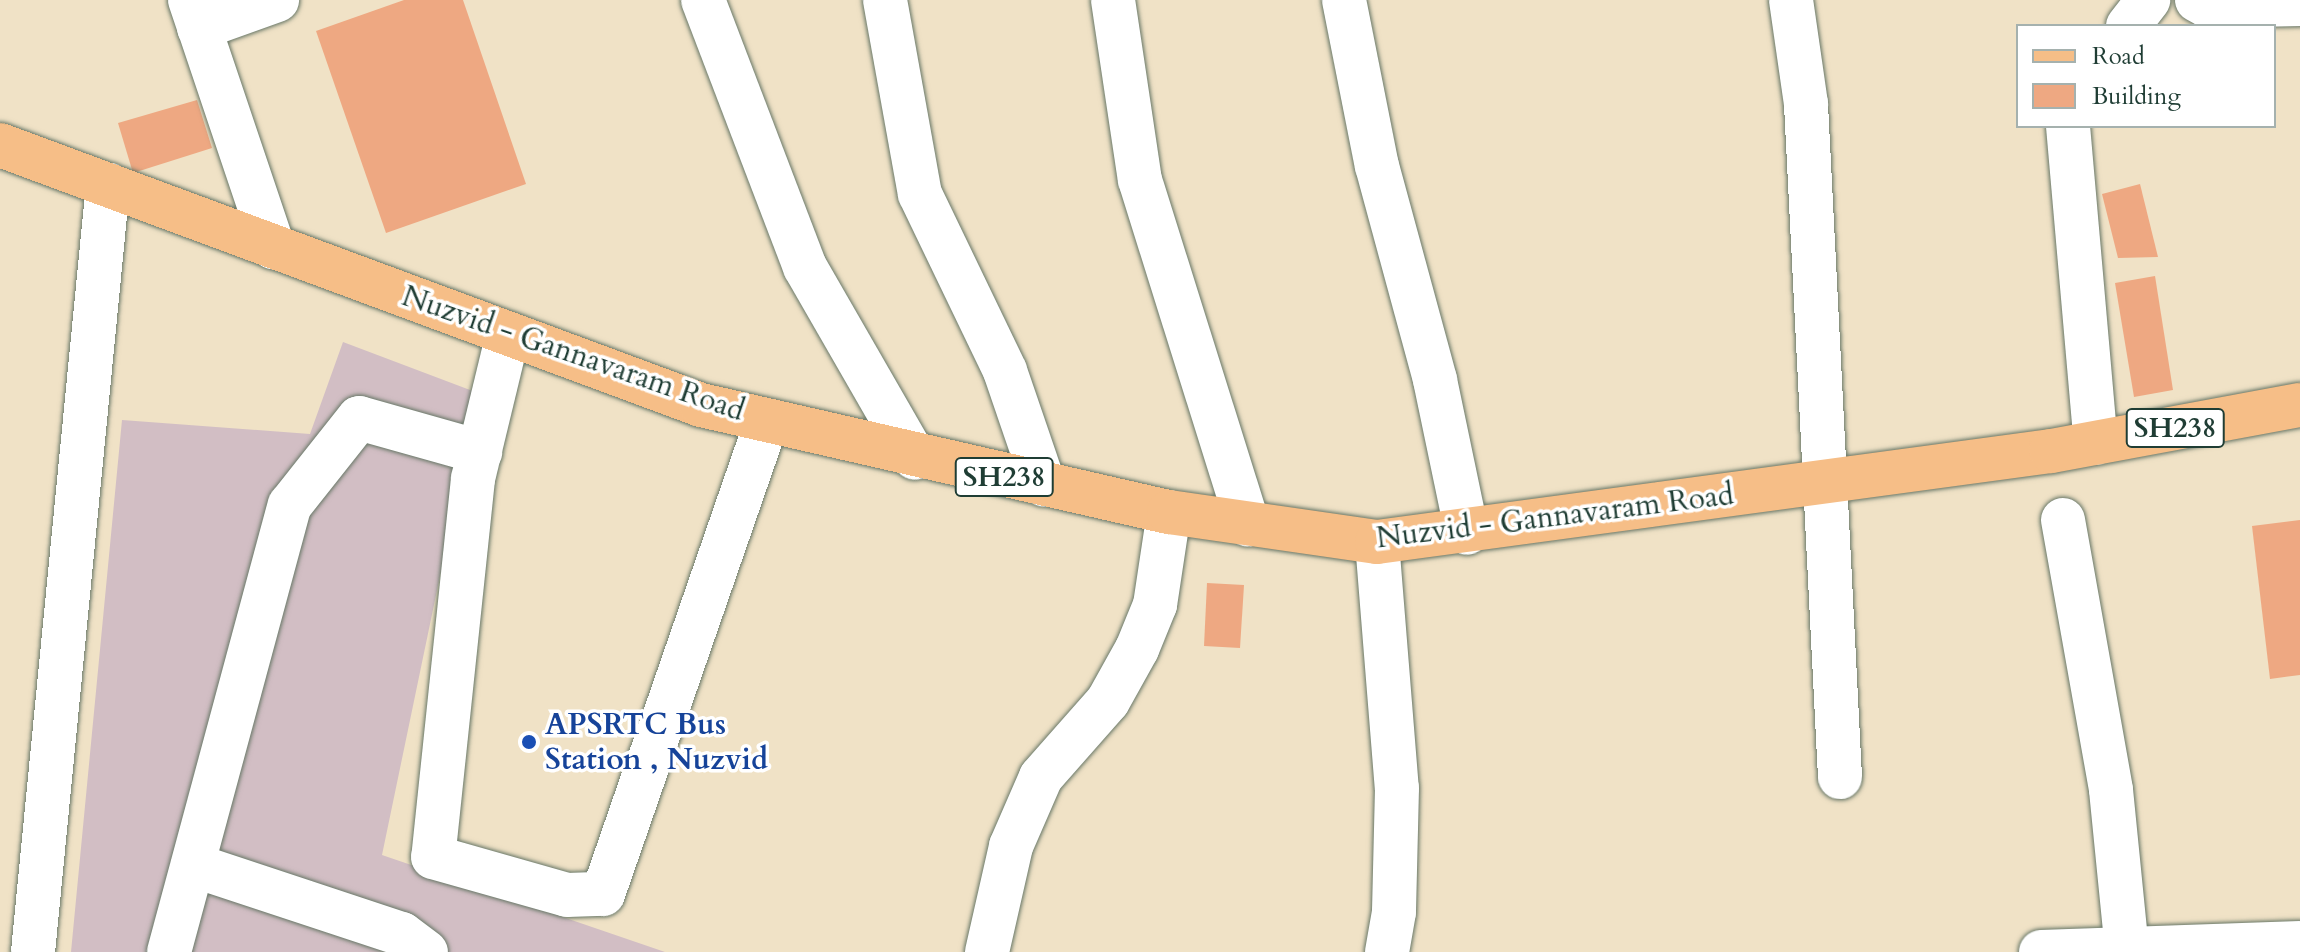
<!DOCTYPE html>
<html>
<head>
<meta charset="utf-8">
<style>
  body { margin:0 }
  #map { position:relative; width:2300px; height:952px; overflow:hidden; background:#f0e2c6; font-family:Cardo,serif }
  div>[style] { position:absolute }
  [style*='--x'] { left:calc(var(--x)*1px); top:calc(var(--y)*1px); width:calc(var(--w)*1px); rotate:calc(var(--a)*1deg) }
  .industrial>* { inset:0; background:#d2bec4 }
  .building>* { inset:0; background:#eea882 }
  .roads { filter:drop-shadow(0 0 2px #687767) drop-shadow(0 0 2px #687767) }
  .minor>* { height:44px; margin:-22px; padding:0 22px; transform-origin:22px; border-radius:22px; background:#fff }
  .major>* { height:44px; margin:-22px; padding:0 22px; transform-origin:22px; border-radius:22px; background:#f6be87 }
  .dots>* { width:22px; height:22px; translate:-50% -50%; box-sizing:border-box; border:4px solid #fff; border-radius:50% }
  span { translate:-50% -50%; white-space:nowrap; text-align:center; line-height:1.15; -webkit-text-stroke:7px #fff; paint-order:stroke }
  .shield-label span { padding:2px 6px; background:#fff; border:2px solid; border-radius:6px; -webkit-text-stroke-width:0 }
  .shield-label { font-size:28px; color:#1f3d34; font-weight:700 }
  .street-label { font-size:30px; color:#1f3d34 }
  .transit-label { font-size:30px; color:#164399; font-weight:700 }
  .left { translate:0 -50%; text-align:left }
  .legend { position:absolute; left:2016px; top:24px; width:260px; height:104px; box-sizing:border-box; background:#fff; border:2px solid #a5b1ae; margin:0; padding:10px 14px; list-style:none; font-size:24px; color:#1f3d34 }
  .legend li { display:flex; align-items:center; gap:16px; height:40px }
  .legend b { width:40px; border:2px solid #a5b1ae }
</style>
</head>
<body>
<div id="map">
  <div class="industrial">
    <div style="clip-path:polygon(343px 342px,478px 393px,382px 855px,665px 952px,71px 952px,122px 420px,310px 434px)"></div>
  </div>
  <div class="building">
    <div style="clip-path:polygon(404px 0,463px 0,526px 184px,386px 233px,316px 31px)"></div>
    <div style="clip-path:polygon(197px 100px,212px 148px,133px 173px,118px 123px)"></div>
    <div style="clip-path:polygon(2140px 184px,2158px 257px,2118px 258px,2102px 194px)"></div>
    <div style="clip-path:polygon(2155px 276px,2173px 390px,2134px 397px,2115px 283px)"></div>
    <div style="clip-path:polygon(2300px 520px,2300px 675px,2270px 679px,2252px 526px)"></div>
    <div style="clip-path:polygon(1207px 583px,1244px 585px,1240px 648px,1204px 646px)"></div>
  </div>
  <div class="roads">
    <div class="minor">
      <div style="--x:190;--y:0;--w:261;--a:71.4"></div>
      <div style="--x:703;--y:0;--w:286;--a:69.1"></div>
      <div style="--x:805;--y:267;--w:220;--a:60.1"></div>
      <div style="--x:885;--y:0;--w:197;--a:79.8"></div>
      <div style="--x:920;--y:194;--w:196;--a:64.3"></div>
      <div style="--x:1005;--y:371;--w:120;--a:71.1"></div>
      <div style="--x:1113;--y:0;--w:182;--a:81.5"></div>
      <div style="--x:1140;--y:180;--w:361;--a:72.6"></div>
      <div style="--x:1344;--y:0;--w:169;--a:78.8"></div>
      <div style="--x:1377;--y:166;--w:222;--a:74.8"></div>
      <div style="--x:1435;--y:380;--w:156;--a:78.2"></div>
      <div style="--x:1791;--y:0;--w:105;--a:81.8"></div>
      <div style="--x:1806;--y:104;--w:674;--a:87.11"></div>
      <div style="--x:2197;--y:0;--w:13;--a:29"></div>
      <div style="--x:2208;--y:6;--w:92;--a:-1.2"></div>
      <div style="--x:2128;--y:26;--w:33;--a:-52"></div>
      <div style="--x:199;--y:28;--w:83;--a:-19.7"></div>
      <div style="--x:2068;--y:126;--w:318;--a:85"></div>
      <div style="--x:508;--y:334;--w:149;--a:103.6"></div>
      <div style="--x:473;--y:479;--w:380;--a:96"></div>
      <div style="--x:433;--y:857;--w:139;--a:15.8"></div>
      <div style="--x:567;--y:895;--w:36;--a:-2"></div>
      <div style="--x:603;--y:894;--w:501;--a:-70.88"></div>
      <div style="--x:2063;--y:520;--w:274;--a:79.9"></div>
      <div style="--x:2111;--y:790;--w:161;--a:84.3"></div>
      <div style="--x:1377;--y:542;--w:247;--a:85.4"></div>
      <div style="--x:1397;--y:788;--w:124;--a:91.4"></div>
      <div style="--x:1394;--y:912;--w:41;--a:99.9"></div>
      <div style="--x:193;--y:865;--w:220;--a:18.3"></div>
      <div style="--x:402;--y:934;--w:30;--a:37"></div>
      <div style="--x:33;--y:952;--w:771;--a:-84.42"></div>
      <div style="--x:169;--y:952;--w:463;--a:-74.9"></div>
      <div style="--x:290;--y:505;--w:111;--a:-51.6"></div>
      <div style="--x:359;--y:418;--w:126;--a:15.7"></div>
      <div style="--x:987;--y:952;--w:109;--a:-77.2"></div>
      <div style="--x:1011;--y:846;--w:75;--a:-66.5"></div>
      <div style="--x:1041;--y:777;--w:101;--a:-48.6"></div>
      <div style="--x:1108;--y:701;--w:60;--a:-60.9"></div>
      <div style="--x:1137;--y:649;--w:48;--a:-67.8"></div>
      <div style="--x:1155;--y:605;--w:94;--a:-81.4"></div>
      <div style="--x:2041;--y:952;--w:259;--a:-2"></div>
    </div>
    <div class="major">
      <div style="--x:0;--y:145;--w:748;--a:20.35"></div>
      <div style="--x:701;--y:405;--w:480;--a:12.9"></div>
      <div style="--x:1169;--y:512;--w:210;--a:8.2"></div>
      <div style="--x:1377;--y:542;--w:680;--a:-7.69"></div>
      <div style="--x:2051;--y:451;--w:253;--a:-10.5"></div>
    </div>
  </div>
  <div class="dots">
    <div style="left:529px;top:742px;background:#1a4fb4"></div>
  </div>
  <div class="shield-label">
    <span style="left:2175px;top:428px">SH238</span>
    <span style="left:1004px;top:477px">SH238</span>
  </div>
  <div class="street-label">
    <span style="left:573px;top:354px;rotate:19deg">Nuzvid - Gannavaram Road</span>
    <span style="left:1555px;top:517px;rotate:-7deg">Nuzvid - Gannavaram Road</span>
  </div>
  <div class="transit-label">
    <span class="left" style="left:545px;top:742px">APSRTC Bus<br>Station , Nuzvid</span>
  </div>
  <ul class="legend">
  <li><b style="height:10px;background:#f6be87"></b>Road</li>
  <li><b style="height:22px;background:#eea882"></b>Building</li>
  </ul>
</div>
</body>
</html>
